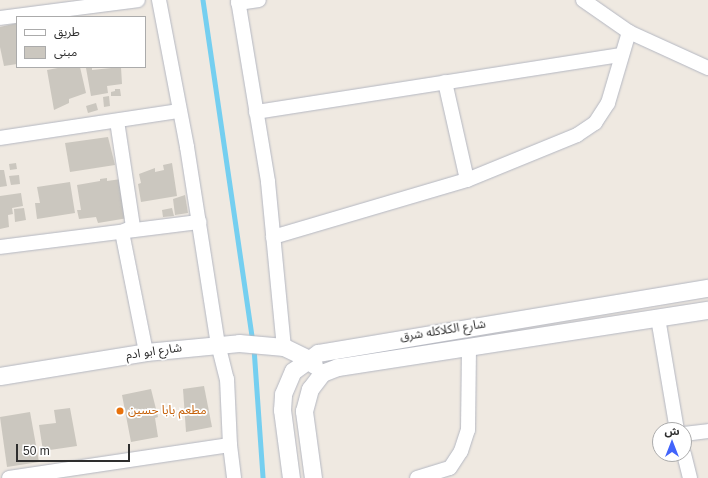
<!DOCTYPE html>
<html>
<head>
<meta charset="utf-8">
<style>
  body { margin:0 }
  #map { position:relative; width:708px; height:478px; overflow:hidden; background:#efe9e1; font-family:Helvetica,"Noto Sans Arabic",sans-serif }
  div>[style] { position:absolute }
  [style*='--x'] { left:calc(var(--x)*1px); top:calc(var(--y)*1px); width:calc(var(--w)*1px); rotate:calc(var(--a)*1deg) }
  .stream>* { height:4.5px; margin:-2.25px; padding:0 2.25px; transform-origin:2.25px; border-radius:2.25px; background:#75cff0 }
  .building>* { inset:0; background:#cbc7bf }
  .roads { filter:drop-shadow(0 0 1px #b4b7c1) drop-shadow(0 0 1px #b4b7c1) }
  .minor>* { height:14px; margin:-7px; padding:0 7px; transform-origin:7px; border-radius:7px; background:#fff }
  .tertiary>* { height:17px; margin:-8.5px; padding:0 8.5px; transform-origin:8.5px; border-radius:8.5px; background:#fff }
  .dots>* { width:11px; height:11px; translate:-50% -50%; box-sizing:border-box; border:2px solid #fff; border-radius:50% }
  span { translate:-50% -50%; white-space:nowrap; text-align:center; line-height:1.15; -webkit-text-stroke:3.5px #fff; paint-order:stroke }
  .street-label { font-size:12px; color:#2e2e2e }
  .food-label { font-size:12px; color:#c56008 }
  .left { translate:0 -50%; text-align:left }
  .legend { position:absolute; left:16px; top:16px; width:130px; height:52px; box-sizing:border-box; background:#fff; border:1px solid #ababab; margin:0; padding:5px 7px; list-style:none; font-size:12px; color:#2e2e2e }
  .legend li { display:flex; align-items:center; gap:8px; height:20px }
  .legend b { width:20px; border:1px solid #ababab }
  .north { position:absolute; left:652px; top:422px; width:40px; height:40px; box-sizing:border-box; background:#fff; border:1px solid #ababab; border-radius:50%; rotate:0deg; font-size:11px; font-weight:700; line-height:16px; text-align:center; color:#2e2e2e }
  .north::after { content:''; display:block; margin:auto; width:14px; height:18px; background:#4264fb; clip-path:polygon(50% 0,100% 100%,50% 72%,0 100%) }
  .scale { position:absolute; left:16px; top:444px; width:114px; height:18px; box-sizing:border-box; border:2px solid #2e2e2e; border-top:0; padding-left:5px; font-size:12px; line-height:14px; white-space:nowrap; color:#2e2e2e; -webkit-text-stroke:3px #fff; paint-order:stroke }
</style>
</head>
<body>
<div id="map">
  <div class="stream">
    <div style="--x:203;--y:0;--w:345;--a:81.7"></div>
    <div style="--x:254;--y:348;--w:130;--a:86"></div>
  </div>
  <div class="building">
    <div style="clip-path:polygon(17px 23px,17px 64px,4px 66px,0 47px,0 27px)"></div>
    <div style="clip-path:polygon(63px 67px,80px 67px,86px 93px,69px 99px,69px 103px,54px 110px,47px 70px)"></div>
    <div style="clip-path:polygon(83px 67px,92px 67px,92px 70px,121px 67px,122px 84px,107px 86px,108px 93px,91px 96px,86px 68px)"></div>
    <div style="clip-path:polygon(115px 89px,120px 89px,121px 96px,111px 96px,111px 92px,115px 91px)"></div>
    <div style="clip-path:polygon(109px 96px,110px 106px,104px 107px,103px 97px)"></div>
    <div style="clip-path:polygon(96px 103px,98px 110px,88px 113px,86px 106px)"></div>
    <div style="clip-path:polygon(108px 137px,115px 165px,70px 172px,65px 143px)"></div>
    <div style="clip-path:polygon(16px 163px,17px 169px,10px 170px,9px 164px)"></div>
    <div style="clip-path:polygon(172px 163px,177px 196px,141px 202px,138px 184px,141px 183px,139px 174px,155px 168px,155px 172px,164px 170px,163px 165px)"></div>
    <div style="clip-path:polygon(0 170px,4px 170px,7px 186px,0 187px)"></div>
    <div style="clip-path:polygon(19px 175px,20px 184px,11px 185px,9px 176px)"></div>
    <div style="clip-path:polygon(107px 178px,107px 181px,121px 179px,128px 218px,98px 223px,96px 217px,79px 219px,77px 210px,81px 210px,77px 185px,100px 181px,100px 179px)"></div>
    <div style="clip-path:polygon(70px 182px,75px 213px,37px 219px,35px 203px,40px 203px,37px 187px)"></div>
    <div style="clip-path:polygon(21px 193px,23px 206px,12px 208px,13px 214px,8px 215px,9px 227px,0 229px,0 196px)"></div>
    <div style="clip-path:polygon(185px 195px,188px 213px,175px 215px,173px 199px)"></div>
    <div style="clip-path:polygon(24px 208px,26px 220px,15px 222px,14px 209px)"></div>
    <div style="clip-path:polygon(172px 208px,174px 216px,163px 217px,162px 210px)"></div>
    <div style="clip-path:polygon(204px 386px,212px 427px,186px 432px,183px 389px)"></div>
    <div style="clip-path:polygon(151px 389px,158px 417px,155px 418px,158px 437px,131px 442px,122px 395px)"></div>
    <div style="clip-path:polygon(70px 408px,77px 446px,43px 451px,39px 425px,56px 423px,54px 410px)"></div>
    <div style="clip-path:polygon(30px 412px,39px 462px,7px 467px,0 417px)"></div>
  </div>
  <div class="roads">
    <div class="minor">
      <div style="--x:159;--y:0;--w:150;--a:79.2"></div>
      <div style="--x:187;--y:147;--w:199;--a:81.1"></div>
      <div style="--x:218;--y:344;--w:36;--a:76"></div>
      <div style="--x:227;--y:379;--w:66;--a:87.4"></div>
      <div style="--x:230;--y:445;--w:33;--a:83"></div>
      <div style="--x:238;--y:0;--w:184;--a:80.6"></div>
      <div style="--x:268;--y:182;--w:166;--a:84.5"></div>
      <div style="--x:583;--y:0;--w:56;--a:34.8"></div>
      <div style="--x:629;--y:32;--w:87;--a:24.5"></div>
      <div style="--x:238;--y:3;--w:21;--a:-8"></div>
      <div style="--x:0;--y:18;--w:139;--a:-7.4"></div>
      <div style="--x:445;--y:82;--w:100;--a:77.3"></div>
      <div style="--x:256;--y:112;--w:369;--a:-8.9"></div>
      <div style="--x:117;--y:121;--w:107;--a:81.4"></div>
      <div style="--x:133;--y:227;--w:12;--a:156"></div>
      <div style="--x:122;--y:232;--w:122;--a:78.7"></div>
      <div style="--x:0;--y:138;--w:181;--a:-8.6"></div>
      <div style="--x:273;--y:237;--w:202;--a:-16.4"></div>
      <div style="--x:467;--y:180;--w:119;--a:-22.2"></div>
      <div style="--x:577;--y:135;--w:22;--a:-34"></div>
      <div style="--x:595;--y:123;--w:24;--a:-57"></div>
      <div style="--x:608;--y:103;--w:74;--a:-73.5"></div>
      <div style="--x:0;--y:247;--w:201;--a:-7.2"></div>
      <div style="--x:658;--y:318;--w:114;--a:80.4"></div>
      <div style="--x:684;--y:434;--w:24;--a:-7"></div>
      <div style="--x:684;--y:454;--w:25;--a:76"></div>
      <div style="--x:9;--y:478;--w:223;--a:-8.5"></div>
      <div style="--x:417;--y:478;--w:34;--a:-17"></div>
      <div style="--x:450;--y:468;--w:20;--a:-57"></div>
      <div style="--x:461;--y:451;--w:22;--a:-72"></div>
      <div style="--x:468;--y:430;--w:83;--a:-89.3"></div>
    </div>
    <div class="tertiary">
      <div style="--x:0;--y:376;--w:148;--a:-9.3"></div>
      <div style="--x:146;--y:352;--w:93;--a:-5.5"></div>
      <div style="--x:239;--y:343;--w:45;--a:5.1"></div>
      <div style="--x:284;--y:347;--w:25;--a:26"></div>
      <div style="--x:307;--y:358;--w:10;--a:45"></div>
      <div style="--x:291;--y:478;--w:69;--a:-97.5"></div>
      <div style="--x:282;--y:410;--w:16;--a:-86"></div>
      <div style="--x:283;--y:394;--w:25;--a:-67"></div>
      <div style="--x:293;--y:371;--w:31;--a:-36"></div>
      <div style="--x:318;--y:353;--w:395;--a:-9.5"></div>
      <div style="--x:313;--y:478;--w:68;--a:-97.7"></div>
      <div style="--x:304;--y:411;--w:23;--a:-75"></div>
      <div style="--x:310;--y:389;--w:20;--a:-53"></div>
      <div style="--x:322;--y:373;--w:17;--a:-21"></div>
      <div style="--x:338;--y:367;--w:374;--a:-8.8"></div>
    </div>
  </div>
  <div class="dots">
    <div style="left:120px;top:411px;background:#e8710a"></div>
  </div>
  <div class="street-label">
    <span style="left:443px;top:331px;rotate:-9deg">شارع الكلاكله شرق</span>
    <span style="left:154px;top:352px;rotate:-8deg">شارع ابو ادم</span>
  </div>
  <div class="food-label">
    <span class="left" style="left:128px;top:411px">مطعم بابا حسين</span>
  </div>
  <ul class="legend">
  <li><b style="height:5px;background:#fff"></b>طريق</li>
  <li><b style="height:11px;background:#cbc7bf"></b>مبنى</li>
  </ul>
  <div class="north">ش</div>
  <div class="scale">50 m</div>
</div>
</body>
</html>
